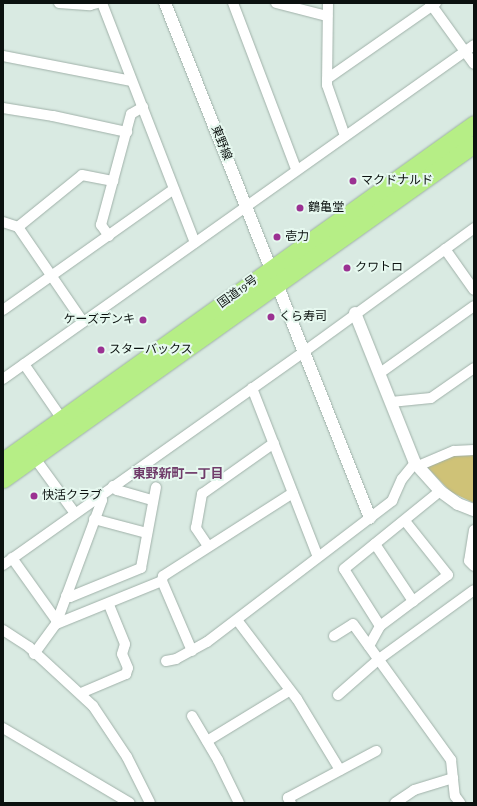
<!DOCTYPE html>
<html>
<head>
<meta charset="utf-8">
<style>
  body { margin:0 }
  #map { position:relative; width:477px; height:806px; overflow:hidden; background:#d9eae2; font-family:"Alegreya Sans","Noto Sans JP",sans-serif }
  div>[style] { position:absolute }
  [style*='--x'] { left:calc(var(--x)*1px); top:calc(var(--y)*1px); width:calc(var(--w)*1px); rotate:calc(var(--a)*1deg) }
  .green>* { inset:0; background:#cfc277 }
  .roads { filter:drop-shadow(0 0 1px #a0b1a9) drop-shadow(0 0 1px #a0b1a9) }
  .minor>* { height:10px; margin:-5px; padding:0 5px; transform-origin:5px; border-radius:5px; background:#fff }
  .tertiary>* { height:12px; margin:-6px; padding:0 6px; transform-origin:6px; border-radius:6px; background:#fff }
  .trunk>* { height:17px; margin:-8.5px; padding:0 8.5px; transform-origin:8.5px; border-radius:8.5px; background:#b6ee86 }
  .dots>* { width:11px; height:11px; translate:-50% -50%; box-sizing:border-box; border:2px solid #e6f8ef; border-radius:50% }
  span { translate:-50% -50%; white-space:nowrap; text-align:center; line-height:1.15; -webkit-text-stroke:4px #e6f8ef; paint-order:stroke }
  .street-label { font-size:12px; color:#0b110f }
  .poi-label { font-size:12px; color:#0b110f }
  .left { translate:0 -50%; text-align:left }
  .right { translate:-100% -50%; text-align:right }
  .neighbourhood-label { font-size:13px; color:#6f3a69; font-weight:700 }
  .frame { position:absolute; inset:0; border:4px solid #0b110f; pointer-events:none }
</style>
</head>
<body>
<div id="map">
  <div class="green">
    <div style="clip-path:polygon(474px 453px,474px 503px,451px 492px,427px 467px,447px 456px)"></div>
  </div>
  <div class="roads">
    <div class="minor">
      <div style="--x:59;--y:3;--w:31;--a:4"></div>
      <div style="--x:90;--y:5;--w:7;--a:-16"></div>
      <div style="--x:102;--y:3;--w:257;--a:68.8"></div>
      <div style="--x:233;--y:3;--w:178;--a:69.2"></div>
      <div style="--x:276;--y:3;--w:53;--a:14.3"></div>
      <div style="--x:328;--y:3;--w:82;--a:90.7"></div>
      <div style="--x:327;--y:85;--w:54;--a:70.6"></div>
      <div style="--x:430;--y:3;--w:75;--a:54.2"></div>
      <div style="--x:3;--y:56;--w:131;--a:11"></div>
      <div style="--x:327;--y:79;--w:133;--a:-34.9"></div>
      <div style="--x:3;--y:108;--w:51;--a:9.1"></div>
      <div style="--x:53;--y:116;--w:76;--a:12.2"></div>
      <div style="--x:3;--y:222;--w:16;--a:18"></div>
      <div style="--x:18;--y:227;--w:115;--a:55.6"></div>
      <div style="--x:18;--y:227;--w:82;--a:-39.1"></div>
      <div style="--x:82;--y:175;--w:32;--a:11"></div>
      <div style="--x:109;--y:236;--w:14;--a:-126"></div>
      <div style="--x:101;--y:225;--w:115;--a:-74.9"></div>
      <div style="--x:131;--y:114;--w:14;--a:-30"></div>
      <div style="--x:445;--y:249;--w:50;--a:54.7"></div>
      <div style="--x:3;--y:310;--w:209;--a:-35.3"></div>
      <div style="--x:24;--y:364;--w:67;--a:55.4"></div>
      <div style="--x:380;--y:373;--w:115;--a:-35.5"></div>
      <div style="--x:3;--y:379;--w:577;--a:-35.34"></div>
      <div style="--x:252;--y:388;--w:181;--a:68.7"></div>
      <div style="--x:391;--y:402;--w:40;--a:-5.7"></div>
      <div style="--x:431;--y:398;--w:52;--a:-34.9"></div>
      <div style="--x:34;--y:457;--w:68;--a:54"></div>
      <div style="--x:418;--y:466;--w:39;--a:-23"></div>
      <div style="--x:454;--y:451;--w:20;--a:-3"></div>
      <div style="--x:113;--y:486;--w:6;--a:45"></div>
      <div style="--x:117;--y:490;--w:37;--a:16"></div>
      <div style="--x:94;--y:519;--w:55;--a:14.8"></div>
      <div style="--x:474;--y:530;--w:31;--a:99"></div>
      <div style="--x:469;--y:561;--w:7;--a:45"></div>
      <div style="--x:375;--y:544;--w:69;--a:56.3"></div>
      <div style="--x:208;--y:546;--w:22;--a:-124"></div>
      <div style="--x:196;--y:528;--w:35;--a:-80"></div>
      <div style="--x:202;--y:494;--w:88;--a:-35.3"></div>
      <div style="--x:12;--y:558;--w:77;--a:54.5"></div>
      <div style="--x:3;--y:565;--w:370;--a:-35.3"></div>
      <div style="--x:305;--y:351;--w:209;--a:-36"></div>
      <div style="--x:66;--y:596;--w:4;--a:14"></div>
      <div style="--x:70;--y:597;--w:77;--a:-22.2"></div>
      <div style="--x:141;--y:568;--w:82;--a:-79.5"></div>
      <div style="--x:237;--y:620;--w:99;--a:52.8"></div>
      <div style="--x:297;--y:699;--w:83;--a:58.8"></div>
      <div style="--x:56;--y:624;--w:114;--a:-22.1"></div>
      <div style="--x:380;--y:626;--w:67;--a:-122.3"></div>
      <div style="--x:344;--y:569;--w:124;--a:-39.1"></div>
      <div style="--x:3;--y:630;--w:31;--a:33"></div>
      <div style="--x:29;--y:647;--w:87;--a:42.7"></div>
      <div style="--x:93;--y:706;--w:61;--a:56.3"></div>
      <div style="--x:127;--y:757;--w:51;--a:63.4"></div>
      <div style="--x:334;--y:636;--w:22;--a:-32"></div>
      <div style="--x:353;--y:624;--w:168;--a:54.2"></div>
      <div style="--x:451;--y:760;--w:36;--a:84"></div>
      <div style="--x:455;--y:796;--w:9;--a:54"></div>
      <div style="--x:369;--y:646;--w:23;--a:-61"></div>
      <div style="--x:380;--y:626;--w:85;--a:-36.9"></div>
      <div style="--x:448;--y:575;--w:69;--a:-128.5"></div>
      <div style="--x:192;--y:651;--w:76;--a:-113.2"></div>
      <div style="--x:162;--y:581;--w:5;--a:-79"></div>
      <div style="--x:163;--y:576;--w:154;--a:-32.6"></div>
      <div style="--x:34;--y:654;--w:37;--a:-54"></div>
      <div style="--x:56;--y:624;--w:132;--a:-69.6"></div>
      <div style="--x:102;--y:500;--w:5;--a:-127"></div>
      <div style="--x:166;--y:661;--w:10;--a:-11"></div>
      <div style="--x:176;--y:659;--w:35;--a:-29"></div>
      <div style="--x:207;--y:642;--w:233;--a:-37.3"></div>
      <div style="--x:392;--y:501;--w:24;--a:-66"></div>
      <div style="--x:402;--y:479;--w:21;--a:-51"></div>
      <div style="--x:81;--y:693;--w:49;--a:-22.9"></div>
      <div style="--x:126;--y:674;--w:6;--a:-72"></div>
      <div style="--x:128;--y:668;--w:15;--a:-113"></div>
      <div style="--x:122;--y:654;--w:10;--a:-73"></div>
      <div style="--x:125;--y:644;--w:42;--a:-112.3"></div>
      <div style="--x:338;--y:695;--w:55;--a:-41.3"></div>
      <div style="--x:379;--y:659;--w:117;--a:-36"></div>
      <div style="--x:192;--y:716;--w:51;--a:59.4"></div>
      <div style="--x:218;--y:760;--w:48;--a:64"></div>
      <div style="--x:3;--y:728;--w:147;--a:30.6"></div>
      <div style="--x:207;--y:741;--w:96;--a:-31.4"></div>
      <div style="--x:291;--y:803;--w:6;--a:-121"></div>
      <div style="--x:288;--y:798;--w:100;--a:-28.1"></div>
      <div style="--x:395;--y:803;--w:23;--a:-34"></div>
      <div style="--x:414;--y:790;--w:41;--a:-17.1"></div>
    </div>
    <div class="tertiary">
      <div style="--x:165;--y:3;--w:554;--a:68.29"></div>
      <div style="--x:355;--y:313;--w:162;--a:68.2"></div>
      <div style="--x:415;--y:463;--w:38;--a:48"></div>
      <div style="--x:440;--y:491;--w:22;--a:36"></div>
      <div style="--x:458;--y:504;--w:17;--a:21"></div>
    </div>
    <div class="trunk">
      <div style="--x:3;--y:461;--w:579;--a:-35.58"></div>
      <div style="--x:3;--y:479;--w:578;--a:-35.42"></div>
    </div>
  </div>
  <div class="dots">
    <div style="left:353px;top:181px;background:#9b3192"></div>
    <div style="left:300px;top:208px;background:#9b3192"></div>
    <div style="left:277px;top:237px;background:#9b3192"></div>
    <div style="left:347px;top:268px;background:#9b3192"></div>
    <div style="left:271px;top:317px;background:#9b3192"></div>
    <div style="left:143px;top:320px;background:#9b3192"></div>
    <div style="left:101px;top:350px;background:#9b3192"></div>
    <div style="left:34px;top:496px;background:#9b3192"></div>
  </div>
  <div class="street-label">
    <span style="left:221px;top:143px;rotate:68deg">東野線</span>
    <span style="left:238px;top:292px;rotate:-36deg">国道19号</span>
  </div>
  <div class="poi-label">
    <span class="left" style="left:361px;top:181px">マクドナルド</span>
    <span class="left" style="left:308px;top:208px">鶴亀堂</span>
    <span class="left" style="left:285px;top:237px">壱力</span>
    <span class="left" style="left:355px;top:268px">クワトロ</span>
    <span class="left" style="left:279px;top:317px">くら寿司</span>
    <span class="right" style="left:135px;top:320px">ケーズデンキ</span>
    <span class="left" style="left:109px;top:350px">スターバックス</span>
    <span class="left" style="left:42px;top:496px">快活クラブ</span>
  </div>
  <div class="neighbourhood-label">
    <span style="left:178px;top:475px">東野新町一丁目</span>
  </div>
  <div class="frame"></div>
</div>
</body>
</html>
